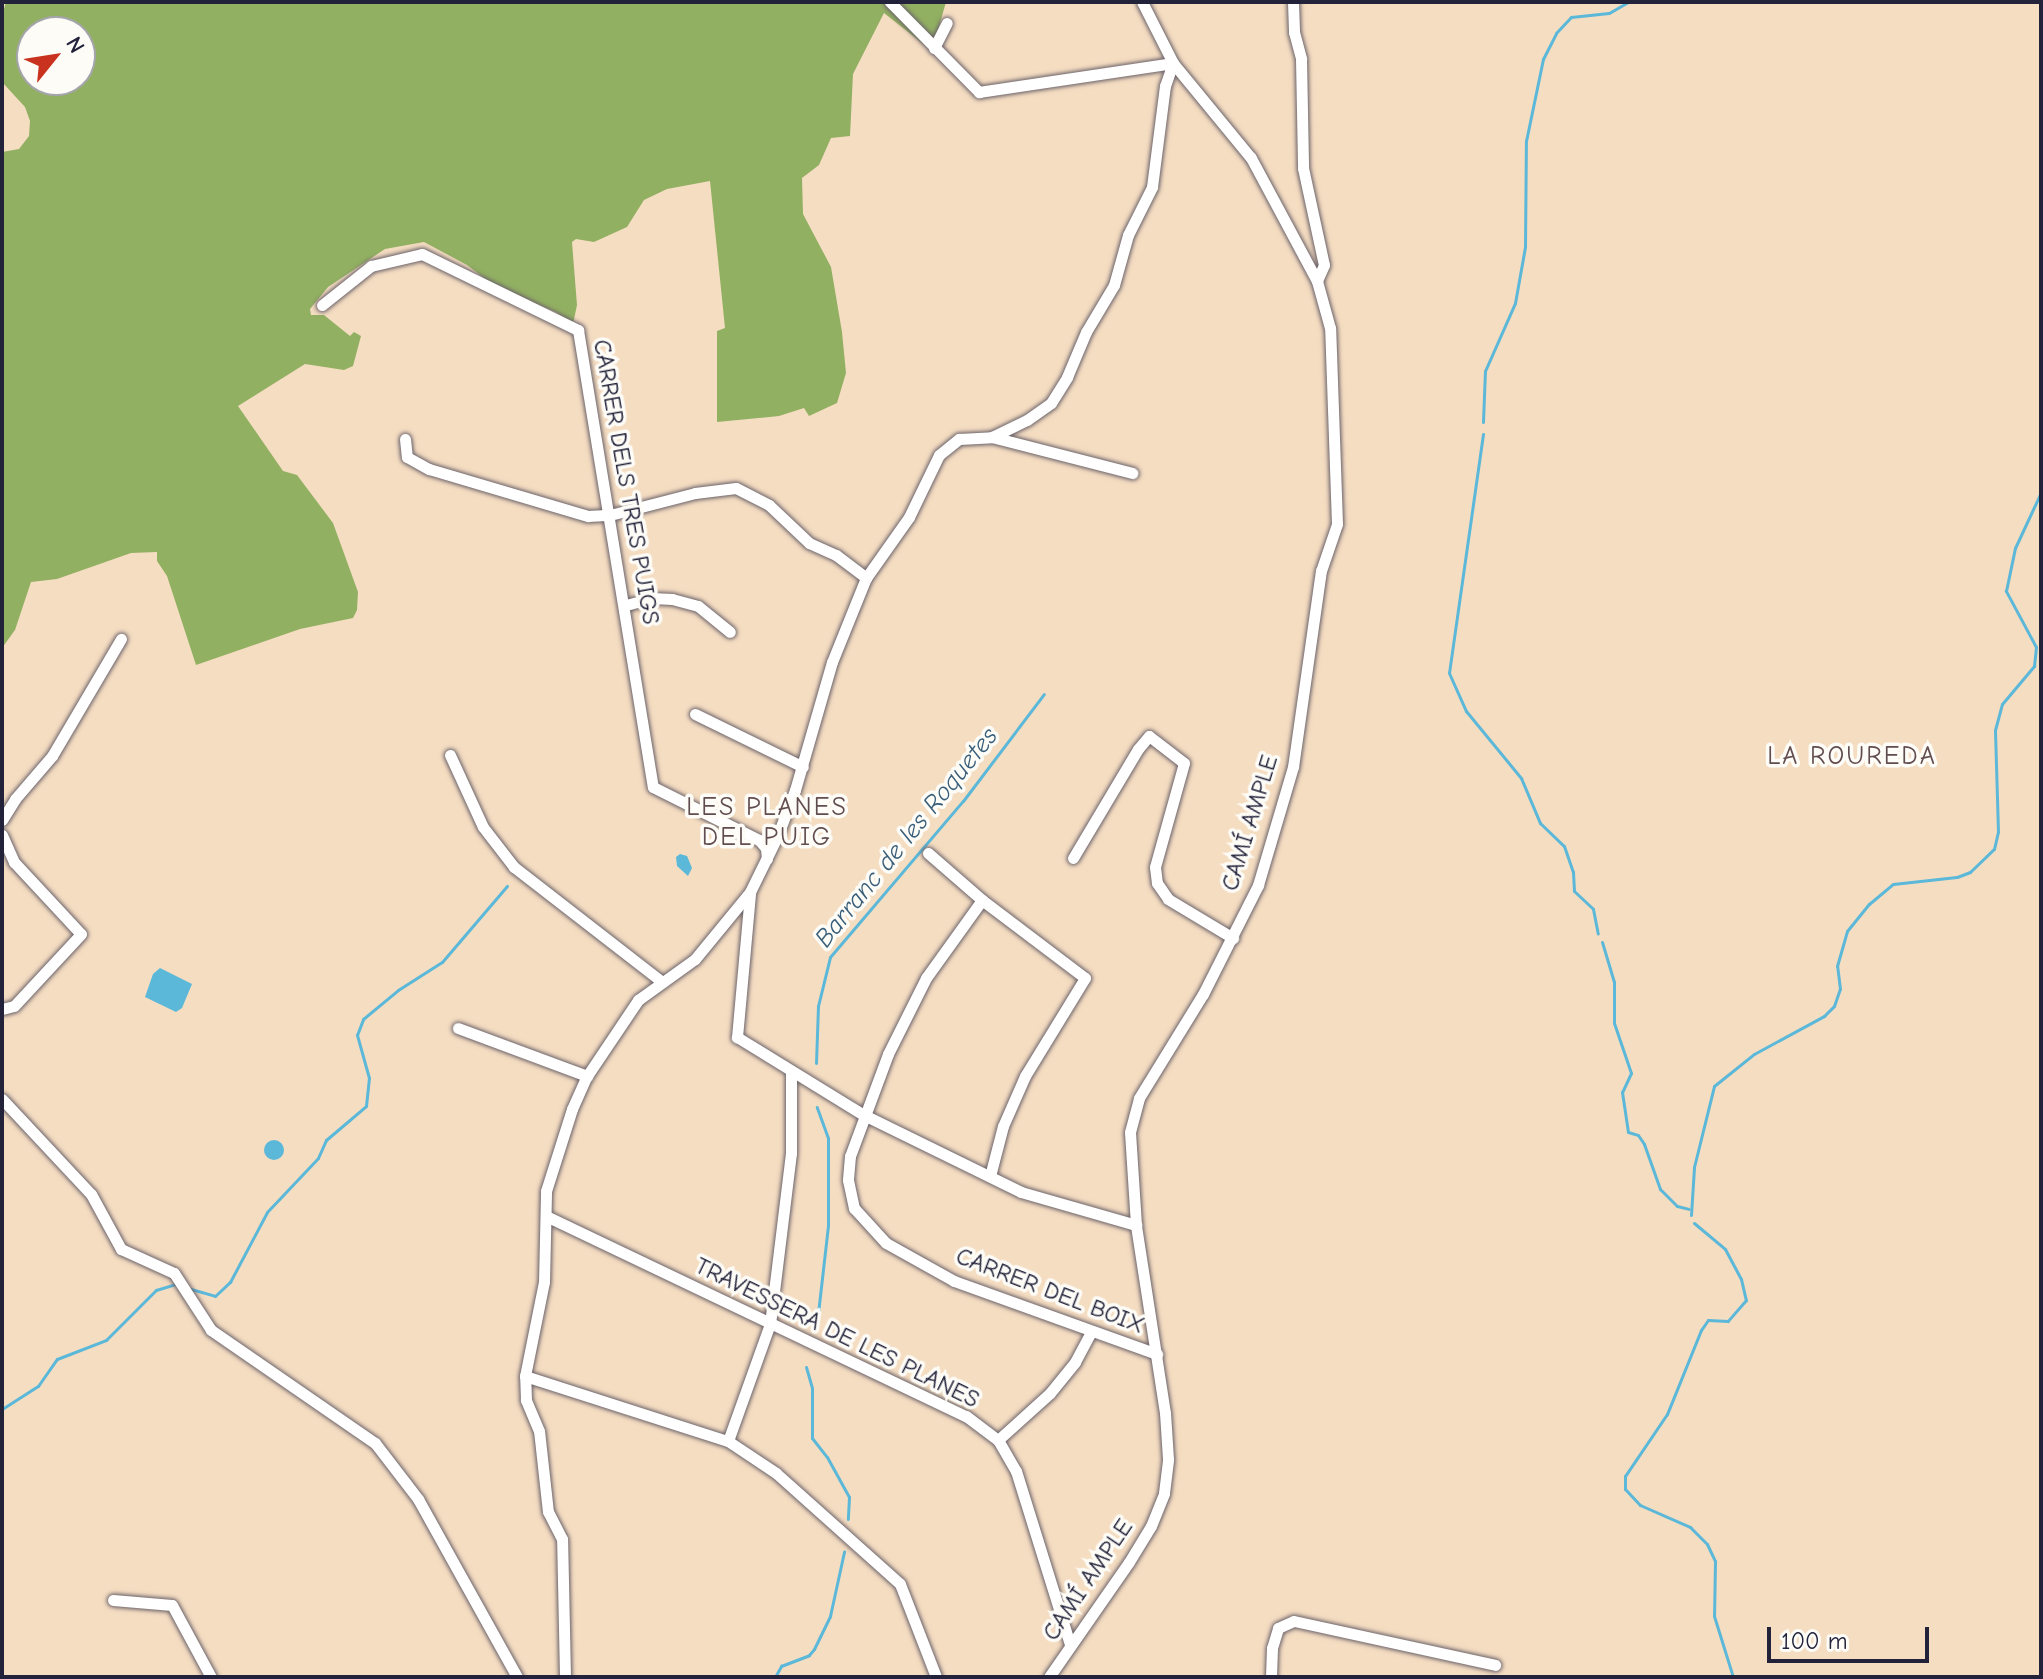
<!DOCTYPE html>
<html>
<head>
<meta charset="utf-8">
<style>
  body { margin:0 }
  #map { position:relative; width:2043px; height:1679px; overflow:hidden; background:#f5ddc2; font-family:"Comic Neue",sans-serif }
  div>[style] { position:absolute }
  [style*='--x'] { left:calc(var(--x)*1px); top:calc(var(--y)*1px); width:calc(var(--w)*1px); rotate:calc(var(--a)*1deg) }
  .forest>* { inset:0; background:#92b062 }
  .water>* { inset:0; background:#5bb8d9 }
  .round { border-radius:50% }
  .stream>* { height:3px; margin:-1.5px; padding:0 1.5px; transform-origin:1.5px; border-radius:1.5px; background:#5bb8d9 }
  .roads { filter:drop-shadow(0 0 2px #6c636a) drop-shadow(0 0 2px #6c636a) }
  .minor>* { height:11px; margin:-5.5px; padding:0 5.5px; transform-origin:5.5px; border-radius:5.5px; background:#fff }
  span { translate:-50% -50%; white-space:nowrap; text-align:center; line-height:1.15; -webkit-text-stroke:7px #fdfcf7; paint-order:stroke }
  .street-label { font-size:24px; color:#22223b }
  .neighbourhood-label { font-size:26px; color:#614c4f; letter-spacing:2px }
  .water-label { font-size:26px; color:#395e7a; font-style:italic }
  .frame { position:absolute; inset:0; border:4px solid #22223b; pointer-events:none }
  .north { position:absolute; left:16px; top:16px; width:80px; height:80px; box-sizing:border-box; background:#fdfcf7; border:2px solid #a5a5ac; border-radius:50%; rotate:60deg; font-size:22px; font-weight:700; line-height:32px; text-align:center; color:#22223b }
  .north::after { content:''; display:block; margin:auto; width:28px; height:36px; background:#c8321e; clip-path:polygon(50% 0,100% 100%,50% 72%,0 100%) }
  .scale { position:absolute; left:1767px; top:1627px; width:162px; height:36px; box-sizing:border-box; border:4px solid #22223b; border-top:0; padding-left:10px; font-size:24px; line-height:28px; white-space:nowrap; color:#22223b; -webkit-text-stroke:6px #fdfcf7; paint-order:stroke }
</style>
</head>
<body>
<div id="map">
  <div class="forest">
    <div style="clip-path:polygon(evenodd,6px 2px,946px 2px,932px 51px,884px 13px,853px 74px,850px 136px,831px 138px,819px 165px,802px 178px,803px 214px,831px 267px,842px 332px,846px 373px,837px 403px,809px 416px,804px 408px,779px 416px,717px 422px,717px 331px,725px 328px,710px 181px,667px 189px,644px 200px,627px 227px,594px 242px,576px 239px,572px 242px,577px 305px,573px 324px,556px 312px,495px 286px,467px 265px,424px 242px,385px 249px,328px 287px,310px 309px,311px 315px,324px 315px,350px 336px,354px 332px,361px 336px,353px 366px,344px 370px,305px 364px,238px 406px,283px 471px,297px 475px,333px 523px,358px 592px,357px 610px,353px 618px,300px 629px,196px 665px,167px 576px,157px 561px,157px 552px,131px 553px,57px 579px,31px 582px,15px 630px,2px 648px,2px 152px,19px 149px,29px 136px,30px 121px,25px 107px,2px 82px,2px 16px,6px 2px,32px 32px,80px 32px,80px 80px,32px 80px,32px 32px)"></div>
  </div>
  <div class="water">
    <div style="clip-path:polygon(680px 854px,687px 856px,692px 868px,688px 876px,677px 866px,676px 857px)"></div>
    <div style="clip-path:polygon(160px 968px,192px 984px,182px 1008px,176px 1012px,145px 997px,153px 974px)"></div>
    <div class="round" style="left:264px;top:1140px;width:20px;height:20px"></div>
  </div>
  <div class="stream">
    <div style="--x:1483;--y:422;--w:51;--a:-87.8"></div>
    <div style="--x:1485;--y:371;--w:74;--a:-66.2"></div>
    <div style="--x:1515;--y:303;--w:57;--a:-79.9"></div>
    <div style="--x:1525;--y:247;--w:106;--a:-89.5"></div>
    <div style="--x:1526;--y:141;--w:84;--a:-78.3"></div>
    <div style="--x:1543;--y:59;--w:29;--a:-63"></div>
    <div style="--x:1556;--y:33;--w:22;--a:-47"></div>
    <div style="--x:1571;--y:17;--w:38;--a:-6"></div>
    <div style="--x:1609;--y:13;--w:22;--a:-30"></div>
    <div style="--x:1483;--y:434;--w:241;--a:98.1"></div>
    <div style="--x:1449;--y:673;--w:42;--a:65.9"></div>
    <div style="--x:1466;--y:711;--w:87;--a:50.6"></div>
    <div style="--x:1521;--y:778;--w:49;--a:67.1"></div>
    <div style="--x:1540;--y:823;--w:33;--a:44"></div>
    <div style="--x:1564;--y:846;--w:28;--a:71"></div>
    <div style="--x:1573;--y:872;--w:19;--a:87"></div>
    <div style="--x:1574;--y:891;--w:26;--a:43"></div>
    <div style="--x:1593;--y:909;--w:25;--a:79"></div>
    <div style="--x:1602;--y:942;--w:42;--a:73.3"></div>
    <div style="--x:1614;--y:982;--w:41;--a:90"></div>
    <div style="--x:1614;--y:1023;--w:53;--a:71.2"></div>
    <div style="--x:1631;--y:1073;--w:21;--a:115"></div>
    <div style="--x:1622;--y:1092;--w:40;--a:81.5"></div>
    <div style="--x:1628;--y:1132;--w:10;--a:17"></div>
    <div style="--x:1638;--y:1135;--w:11;--a:56"></div>
    <div style="--x:1644;--y:1144;--w:48;--a:70.4"></div>
    <div style="--x:1660;--y:1189;--w:24;--a:45"></div>
    <div style="--x:1677;--y:1206;--w:12;--a:14"></div>
    <div style="--x:816;--y:1063;--w:57;--a:-88"></div>
    <div style="--x:818;--y:1006;--w:50;--a:-76.2"></div>
    <div style="--x:830;--y:957;--w:205;--a:-49.6"></div>
    <div style="--x:963;--y:801;--w:134;--a:-52.9"></div>
    <div style="--x:1691;--y:1215;--w:48;--a:-86.4"></div>
    <div style="--x:1694;--y:1167;--w:83;--a:-76.1"></div>
    <div style="--x:1714;--y:1086;--w:51;--a:-38.7"></div>
    <div style="--x:1754;--y:1054;--w:80;--a:-28.5"></div>
    <div style="--x:1824;--y:1016;--w:14;--a:-45"></div>
    <div style="--x:1834;--y:1006;--w:18;--a:-71"></div>
    <div style="--x:1840;--y:989;--w:23;--a:-97"></div>
    <div style="--x:1837;--y:966;--w:36;--a:-74"></div>
    <div style="--x:1847;--y:931;--w:35;--a:-51"></div>
    <div style="--x:1869;--y:904;--w:31;--a:-40"></div>
    <div style="--x:1893;--y:884;--w:64;--a:-6.2"></div>
    <div style="--x:1957;--y:877;--w:14;--a:-21"></div>
    <div style="--x:1970;--y:872;--w:33;--a:-44"></div>
    <div style="--x:1994;--y:849;--w:17;--a:-77"></div>
    <div style="--x:1998;--y:832;--w:102;--a:-91.7"></div>
    <div style="--x:1995;--y:730;--w:27;--a:-75"></div>
    <div style="--x:2002;--y:704;--w:50;--a:-49.9"></div>
    <div style="--x:2034;--y:666;--w:19;--a:-84"></div>
    <div style="--x:2036;--y:647;--w:64;--a:-118.2"></div>
    <div style="--x:2006;--y:591;--w:44;--a:-78.2"></div>
    <div style="--x:2015;--y:548;--w:62;--a:-65.1"></div>
    <div style="--x:1694;--y:1223;--w:40;--a:40"></div>
    <div style="--x:1725;--y:1249;--w:34;--a:62"></div>
    <div style="--x:1741;--y:1279;--w:22;--a:77"></div>
    <div style="--x:1746;--y:1300;--w:28;--a:131"></div>
    <div style="--x:1728;--y:1321;--w:20;--a:-177"></div>
    <div style="--x:1708;--y:1320;--w:12;--a:125"></div>
    <div style="--x:1701;--y:1330;--w:91;--a:112"></div>
    <div style="--x:1667;--y:1414;--w:75;--a:124.1"></div>
    <div style="--x:1625;--y:1476;--w:13;--a:90"></div>
    <div style="--x:1625;--y:1489;--w:22;--a:47"></div>
    <div style="--x:1640;--y:1505;--w:55;--a:23.7"></div>
    <div style="--x:1690;--y:1527;--w:24;--a:45"></div>
    <div style="--x:1707;--y:1544;--w:19;--a:65"></div>
    <div style="--x:1715;--y:1561;--w:55;--a:91"></div>
    <div style="--x:1714;--y:1616;--w:64;--a:72.7"></div>
    <div style="--x:191;--y:1289;--w:25;--a:16"></div>
    <div style="--x:215;--y:1296;--w:21;--a:-43"></div>
    <div style="--x:230;--y:1282;--w:79;--a:-62.1"></div>
    <div style="--x:267;--y:1212;--w:74;--a:-46.6"></div>
    <div style="--x:318;--y:1158;--w:20;--a:-66"></div>
    <div style="--x:326;--y:1140;--w:52;--a:-40.4"></div>
    <div style="--x:366;--y:1106;--w:28;--a:-84"></div>
    <div style="--x:369;--y:1078;--w:45;--a:-105.6"></div>
    <div style="--x:357;--y:1035;--w:17;--a:-69"></div>
    <div style="--x:363;--y:1019;--w:45;--a:-39.6"></div>
    <div style="--x:398;--y:990;--w:52;--a:-32.5"></div>
    <div style="--x:442;--y:962;--w:100;--a:-49.5"></div>
    <div style="--x:817;--y:1322;--w:97;--a:-83.5"></div>
    <div style="--x:828;--y:1226;--w:88;--a:-90"></div>
    <div style="--x:828;--y:1138;--w:33;--a:-110"></div>
    <div style="--x:806;--y:1367;--w:22;--a:74"></div>
    <div style="--x:812;--y:1388;--w:50;--a:90"></div>
    <div style="--x:812;--y:1438;--w:24;--a:52"></div>
    <div style="--x:827;--y:1457;--w:46;--a:61.2"></div>
    <div style="--x:849;--y:1497;--w:22;--a:93"></div>
    <div style="--x:2;--y:1409;--w:43;--a:-32.6"></div>
    <div style="--x:38;--y:1386;--w:33;--a:-55"></div>
    <div style="--x:57;--y:1359;--w:53;--a:-21.2"></div>
    <div style="--x:106;--y:1340;--w:71;--a:-45"></div>
    <div style="--x:156;--y:1290;--w:21;--a:-17"></div>
    <div style="--x:775;--y:1677;--w:13;--a:-61"></div>
    <div style="--x:781;--y:1666;--w:30;--a:-21"></div>
    <div style="--x:809;--y:1655;--w:8;--a:-50"></div>
    <div style="--x:814;--y:1649;--w:37;--a:-64"></div>
    <div style="--x:830;--y:1616;--w:66;--a:-77.7"></div>
  </div>
  <div class="roads">
    <div class="minor">
      <div style="--x:890;--y:2;--w:127;--a:45.3"></div>
      <div style="--x:979;--y:92;--w:196;--a:-8.5"></div>
      <div style="--x:1293;--y:2;--w:30;--a:88"></div>
      <div style="--x:1294;--y:32;--w:28;--a:75"></div>
      <div style="--x:1301;--y:59;--w:109;--a:88.9"></div>
      <div style="--x:1303;--y:168;--w:99;--a:77.8"></div>
      <div style="--x:1324;--y:265;--w:17;--a:114"></div>
      <div style="--x:934;--y:48;--w:28;--a:-63"></div>
      <div style="--x:322;--y:305;--w:63;--a:-38.5"></div>
      <div style="--x:371;--y:266;--w:52;--a:-13.2"></div>
      <div style="--x:422;--y:254;--w:174;--a:26"></div>
      <div style="--x:578;--y:330;--w:463;--a:80.7"></div>
      <div style="--x:653;--y:787;--w:119;--a:26.6"></div>
      <div style="--x:759;--y:840;--w:11;--a:49"></div>
      <div style="--x:766;--y:848;--w:11;--a:85"></div>
      <div style="--x:992;--y:437;--w:145;--a:14.4"></div>
      <div style="--x:405;--y:439;--w:18;--a:84"></div>
      <div style="--x:407;--y:457;--w:25;--a:29"></div>
      <div style="--x:429;--y:469;--w:166;--a:16.5"></div>
      <div style="--x:588;--y:516;--w:22;--a:-3"></div>
      <div style="--x:610;--y:515;--w:88;--a:-14.5"></div>
      <div style="--x:695;--y:493;--w:41;--a:-7"></div>
      <div style="--x:736;--y:488;--w:37;--a:27"></div>
      <div style="--x:769;--y:505;--w:55;--a:43.5"></div>
      <div style="--x:809;--y:543;--w:30;--a:24"></div>
      <div style="--x:836;--y:555;--w:38;--a:37"></div>
      <div style="--x:626;--y:605;--w:27;--a:-15"></div>
      <div style="--x:652;--y:598;--w:20;--a:3"></div>
      <div style="--x:672;--y:599;--w:27;--a:15"></div>
      <div style="--x:698;--y:606;--w:41;--a:39.1"></div>
      <div style="--x:695;--y:714;--w:120;--a:26.1"></div>
      <div style="--x:450;--y:755;--w:79;--a:65.4"></div>
      <div style="--x:483;--y:827;--w:51;--a:52.2"></div>
      <div style="--x:514;--y:867;--w:187;--a:37.8"></div>
      <div style="--x:2;--y:820;--w:25;--a:-58"></div>
      <div style="--x:15;--y:799;--w:57;--a:-49.3"></div>
      <div style="--x:52;--y:756;--w:136;--a:-59.5"></div>
      <div style="--x:2;--y:835;--w:30;--a:66"></div>
      <div style="--x:14;--y:862;--w:98;--a:47.1"></div>
      <div style="--x:81;--y:934;--w:98;--a:132.9"></div>
      <div style="--x:14;--y:1006;--w:12;--a:166"></div>
      <div style="--x:928;--y:853;--w:72;--a:41"></div>
      <div style="--x:982;--y:900;--w:129;--a:37.1"></div>
      <div style="--x:1085;--y:978;--w:115;--a:121.5"></div>
      <div style="--x:1025;--y:1076;--w:55;--a:113.7"></div>
      <div style="--x:1003;--y:1126;--w:52;--a:104.6"></div>
      <div style="--x:1073;--y:858;--w:127;--a:-59.2"></div>
      <div style="--x:1138;--y:749;--w:17;--a:-50"></div>
      <div style="--x:1149;--y:736;--w:44;--a:37.6"></div>
      <div style="--x:1184;--y:763;--w:108;--a:105.6"></div>
      <div style="--x:1155;--y:867;--w:16;--a:83"></div>
      <div style="--x:1157;--y:883;--w:19;--a:55"></div>
      <div style="--x:1168;--y:899;--w:76;--a:31"></div>
      <div style="--x:750;--y:894;--w:144;--a:95.2"></div>
      <div style="--x:737;--y:1037;--w:149;--a:31.6"></div>
      <div style="--x:864;--y:1115;--w:175;--a:26.1"></div>
      <div style="--x:1021;--y:1192;--w:120;--a:16"></div>
      <div style="--x:982;--y:900;--w:96;--a:125.7"></div>
      <div style="--x:926;--y:978;--w:85;--a:116.6"></div>
      <div style="--x:888;--y:1054;--w:109;--a:110.4"></div>
      <div style="--x:850;--y:1156;--w:24;--a:95"></div>
      <div style="--x:848;--y:1180;--w:29;--a:78"></div>
      <div style="--x:854;--y:1208;--w:47;--a:47.6"></div>
      <div style="--x:886;--y:1243;--w:78;--a:29.2"></div>
      <div style="--x:954;--y:1281;--w:216;--a:19.8"></div>
      <div style="--x:458;--y:1028;--w:138;--a:20.4"></div>
      <div style="--x:2;--y:1099;--w:130;--a:46.9"></div>
      <div style="--x:91;--y:1194;--w:63;--a:61.4"></div>
      <div style="--x:121;--y:1249;--w:58;--a:24.4"></div>
      <div style="--x:174;--y:1273;--w:68;--a:57"></div>
      <div style="--x:211;--y:1330;--w:199;--a:34.6"></div>
      <div style="--x:375;--y:1443;--w:71;--a:52.5"></div>
      <div style="--x:418;--y:1499;--w:204;--a:60.9"></div>
      <div style="--x:546;--y:1216;--w:465;--a:25.5"></div>
      <div style="--x:966;--y:1416;--w:40;--a:37"></div>
      <div style="--x:998;--y:1440;--w:36;--a:60"></div>
      <div style="--x:1016;--y:1471;--w:181;--a:72.7"></div>
      <div style="--x:525;--y:1376;--w:213;--a:17.8"></div>
      <div style="--x:728;--y:1441;--w:58;--a:33.7"></div>
      <div style="--x:776;--y:1473;--w:166;--a:41.8"></div>
      <div style="--x:900;--y:1584;--w:100;--a:68.8"></div>
      <div style="--x:998;--y:1440;--w:70;--a:-42.1"></div>
      <div style="--x:1050;--y:1393;--w:40;--a:-51"></div>
      <div style="--x:1075;--y:1362;--w:34;--a:-62"></div>
      <div style="--x:728;--y:1441;--w:124;--a:-70.3"></div>
      <div style="--x:770;--y:1324;--w:172;--a:-83"></div>
      <div style="--x:791;--y:1153;--w:81;--a:-90"></div>
      <div style="--x:113;--y:1600;--w:59;--a:4.8"></div>
      <div style="--x:172;--y:1605;--w:82;--a:61.6"></div>
      <div style="--x:565;--y:1677;--w:138;--a:-91.2"></div>
      <div style="--x:562;--y:1539;--w:30;--a:-117"></div>
      <div style="--x:548;--y:1512;--w:81;--a:-96.3"></div>
      <div style="--x:539;--y:1431;--w:34;--a:-113"></div>
      <div style="--x:526;--y:1400;--w:24;--a:-92"></div>
      <div style="--x:525;--y:1376;--w:96;--a:-78.6"></div>
      <div style="--x:544;--y:1282;--w:91;--a:-88.7"></div>
      <div style="--x:546;--y:1191;--w:86;--a:-72.4"></div>
      <div style="--x:572;--y:1109;--w:36;--a:-66"></div>
      <div style="--x:587;--y:1076;--w:92;--a:-56.1"></div>
      <div style="--x:638;--y:1000;--w:70;--a:-35.7"></div>
      <div style="--x:695;--y:959;--w:87;--a:-50.6"></div>
      <div style="--x:750;--y:892;--w:61;--a:-63.9"></div>
      <div style="--x:777;--y:837;--w:50;--a:-69"></div>
      <div style="--x:795;--y:790;--w:133;--a:-73.9"></div>
      <div style="--x:832;--y:662;--w:91;--a:-68"></div>
      <div style="--x:866;--y:578;--w:75;--a:-54.8"></div>
      <div style="--x:909;--y:517;--w:69;--a:-64.2"></div>
      <div style="--x:939;--y:455;--w:26;--a:-39"></div>
      <div style="--x:959;--y:439;--w:33;--a:-3"></div>
      <div style="--x:992;--y:437;--w:39;--a:-26"></div>
      <div style="--x:1027;--y:420;--w:29;--a:-35"></div>
      <div style="--x:1051;--y:403;--w:31;--a:-58"></div>
      <div style="--x:1067;--y:377;--w:49;--a:-67.1"></div>
      <div style="--x:1086;--y:332;--w:55;--a:-59.2"></div>
      <div style="--x:1114;--y:285;--w:52;--a:-74.4"></div>
      <div style="--x:1128;--y:235;--w:54;--a:-63.4"></div>
      <div style="--x:1152;--y:187;--w:102;--a:-82.7"></div>
      <div style="--x:1165;--y:86;--w:24;--a:-71"></div>
      <div style="--x:1049;--y:1677;--w:140;--a:-55.2"></div>
      <div style="--x:1129;--y:1562;--w:42;--a:-58.6"></div>
      <div style="--x:1151;--y:1526;--w:35;--a:-68"></div>
      <div style="--x:1164;--y:1493;--w:34;--a:-83"></div>
      <div style="--x:1168;--y:1459;--w:46;--a:-93.7"></div>
      <div style="--x:1165;--y:1413;--w:190;--a:-98.8"></div>
      <div style="--x:1136;--y:1225;--w:93;--a:-93.7"></div>
      <div style="--x:1130;--y:1132;--w:35;--a:-75"></div>
      <div style="--x:1139;--y:1098;--w:122;--a:-58.4"></div>
      <div style="--x:1203;--y:994;--w:122;--a:-63.2"></div>
      <div style="--x:1258;--y:885;--w:123;--a:-73.5"></div>
      <div style="--x:1293;--y:767;--w:198;--a:-81.9"></div>
      <div style="--x:1321;--y:571;--w:50;--a:-71.2"></div>
      <div style="--x:1337;--y:524;--w:196;--a:-92"></div>
      <div style="--x:1330;--y:328;--w:49;--a:-105.5"></div>
      <div style="--x:1317;--y:281;--w:140;--a:-118.2"></div>
      <div style="--x:1251;--y:158;--w:123;--a:-129.4"></div>
      <div style="--x:1173;--y:63;--w:68;--a:-116.9"></div>
      <div style="--x:1271;--y:1677;--w:29;--a:-88"></div>
      <div style="--x:1272;--y:1648;--w:21;--a:-73"></div>
      <div style="--x:1278;--y:1628;--w:17;--a:-24"></div>
      <div style="--x:1294;--y:1621;--w:206;--a:12.3"></div>
    </div>
  </div>
  <div class="street-label">
    <span style="left:626px;top:482px;rotate:80deg">CARRER DELS TRES PUIGS</span>
    <span style="left:1250px;top:823px;rotate:-73deg">CAMÍ AMPLE</span>
    <span style="left:1050px;top:1291px;rotate:21deg">CARRER DEL BOIX</span>
    <span style="left:837px;top:1333px;rotate:26deg">TRAVESSERA DE LES PLANES</span>
    <span style="left:1088px;top:1580px;rotate:-56deg">CAMÍ AMPLE</span>
  </div>
  <div class="neighbourhood-label">
    <span style="left:1852px;top:757px">LA ROUREDA</span>
    <span style="left:767px;top:823px">LES PLANES<br>DEL PUIG</span>
  </div>
  <div class="water-label">
    <span style="left:907px;top:838px;rotate:-51deg">Barranc de les Roquetes</span>
  </div>
  <div class="frame"></div>
  <div class="north">N</div>
  <div class="scale">100 m</div>
</div>
</body>
</html>
